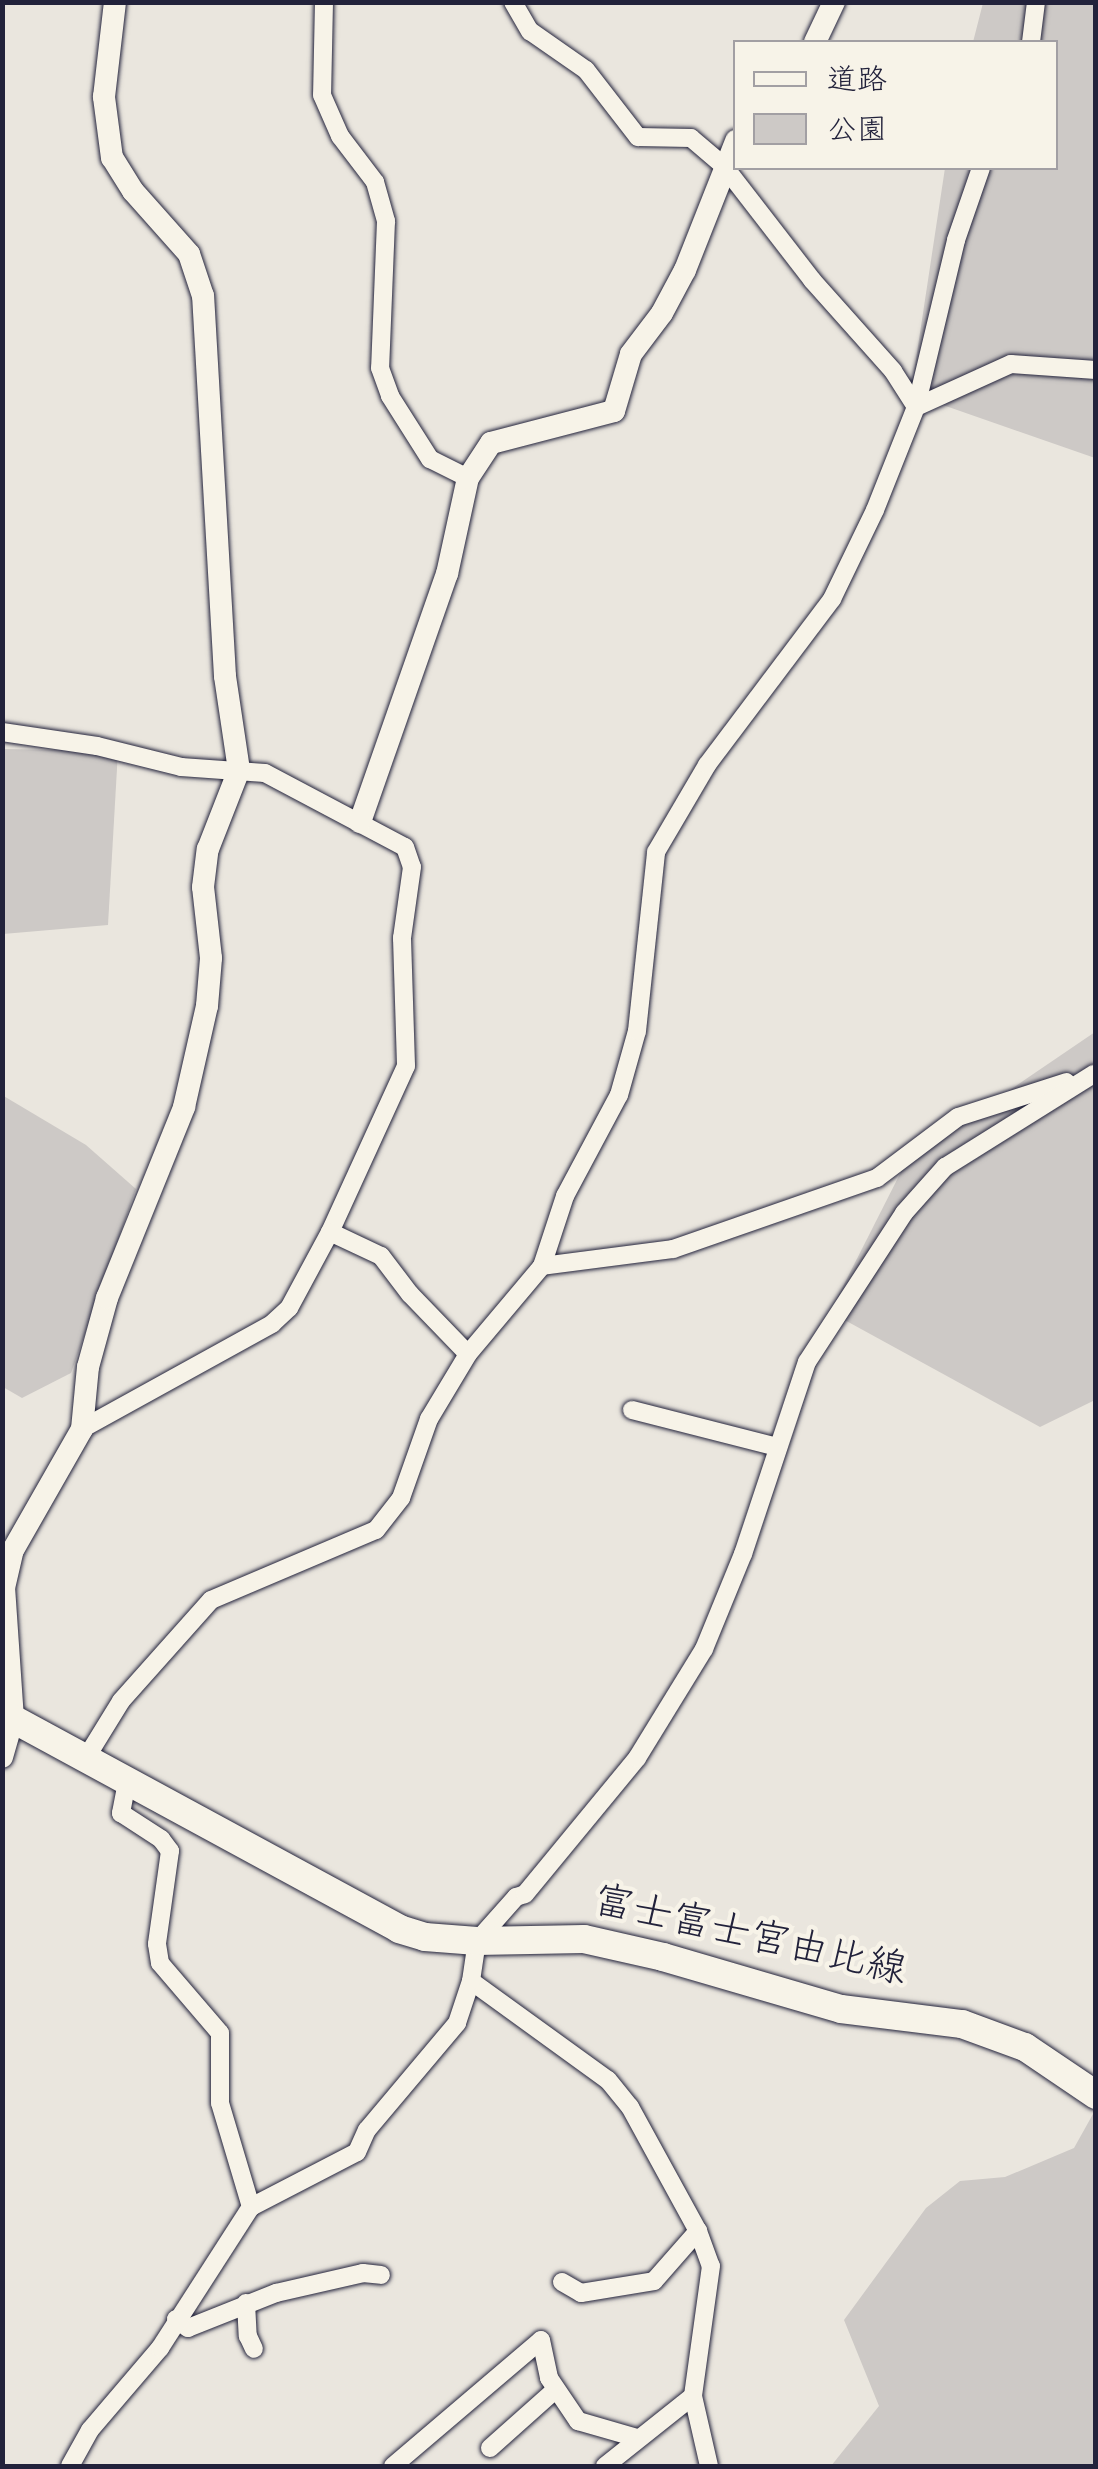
<!DOCTYPE html>
<html>
<head>
<meta charset="utf-8">
<style>
  body { margin:0 }
  #map { position:relative; width:1098px; height:2469px; overflow:hidden; background:#eae6de; font-family:Dekko,"Klee One",sans-serif }
  div>[style] { position:absolute }
  [style*='--x'] { left:calc(var(--x)*1px); top:calc(var(--y)*1px); width:calc(var(--w)*1px); rotate:calc(var(--a)*1deg) }
  .green>* { inset:0; background:#cdc9c6 }
  .roads { filter:drop-shadow(0 0 2px #22223b) drop-shadow(0 0 2px #22223b) }
  .minor>* { height:18px; margin:-9px; padding:0 9px; transform-origin:9px; border-radius:9px; background:#f7f3e8 }
  .tertiary>* { height:22px; margin:-11px; padding:0 11px; transform-origin:11px; border-radius:11px; background:#f7f3e8 }
  .primary>* { height:28px; margin:-14px; padding:0 14px; transform-origin:14px; border-radius:14px; background:#f7f3e8 }
  span { translate:-50% -50%; white-space:nowrap; text-align:center; line-height:1.15; -webkit-text-stroke:9px #f7f3e8; paint-order:stroke }
  .street-label { font-size:40px; color:#22223b }
  .frame { position:absolute; inset:0; border:5px solid #22223b; pointer-events:none }
  .legend { position:absolute; left:733px; top:40px; width:325px; height:130px; box-sizing:border-box; background:#f7f3e8; border:2px solid #a29fa3; margin:0; padding:12px 18px; list-style:none; font-size:30px; color:#22223b }
  .legend li { display:flex; align-items:center; gap:20px; height:50px }
  .legend b { width:50px; border:2px solid #a29fa3 }
</style>
</head>
<body>
<div id="map">
  <div class="green">
    <div style="clip-path:polygon(983px 3px,1095px 3px,1095px 458px,940px 404px,916px 407px,913px 379px,945px 168px,1056px 168px,1056px 42px,973px 42px)"></div>
    <div style="clip-path:polygon(3px 749px,118px 751px,108px 925px,3px 934px)"></div>
    <div style="clip-path:polygon(1095px 1032px,1095px 1400px,1040px 1427px,830px 1312px,907px 1160px)"></div>
    <div style="clip-path:polygon(2px 1095px,86px 1145px,136px 1189px,71px 1373px,22px 1398px,3px 1387px)"></div>
    <div style="clip-path:polygon(1093px 2114px,1095px 2466px,831px 2466px,879px 2406px,844px 2320px,926px 2208px,960px 2181px,1005px 2177px,1074px 2148px)"></div>
  </div>
  <div class="roads">
    <div class="minor">
      <div style="--x:324;--y:2;--w:93;--a:91.2"></div>
      <div style="--x:322;--y:95;--w:45;--a:66.3"></div>
      <div style="--x:340;--y:136;--w:58;--a:52.7"></div>
      <div style="--x:375;--y:182;--w:41;--a:74.2"></div>
      <div style="--x:386;--y:221;--w:147;--a:92.3"></div>
      <div style="--x:380;--y:368;--w:30;--a:70"></div>
      <div style="--x:390;--y:396;--w:75;--a:57.6"></div>
      <div style="--x:430;--y:459;--w:42;--a:26.6"></div>
      <div style="--x:513;--y:2;--w:34;--a:60"></div>
      <div style="--x:530;--y:31;--w:68;--a:34.9"></div>
      <div style="--x:586;--y:70;--w:85;--a:52.2"></div>
      <div style="--x:638;--y:137;--w:53;--a:1.1"></div>
      <div style="--x:691;--y:138;--w:43;--a:40.3"></div>
      <div style="--x:724;--y:166;--w:144;--a:52.3"></div>
      <div style="--x:812;--y:280;--w:122;--a:48.3"></div>
      <div style="--x:893;--y:371;--w:43;--a:57.4"></div>
      <div style="--x:1031;--y:42;--w:40;--a:-82.9"></div>
      <div style="--x:916;--y:407;--w:104;--a:-24.4"></div>
      <div style="--x:1011;--y:364;--w:85;--a:4"></div>
      <div style="--x:2;--y:732;--w:96;--a:8.4"></div>
      <div style="--x:97;--y:746;--w:87;--a:14"></div>
      <div style="--x:181;--y:767;--w:84;--a:4.1"></div>
      <div style="--x:265;--y:773;--w:158;--a:27.9"></div>
      <div style="--x:405;--y:847;--w:21;--a:71"></div>
      <div style="--x:412;--y:867;--w:72;--a:98"></div>
      <div style="--x:402;--y:938;--w:128;--a:88.2"></div>
      <div style="--x:406;--y:1066;--w:183;--a:114.6"></div>
      <div style="--x:330;--y:1232;--w:86;--a:118.3"></div>
      <div style="--x:289;--y:1308;--w:23;--a:137"></div>
      <div style="--x:272;--y:1324;--w:217;--a:151.1"></div>
      <div style="--x:330;--y:1232;--w:56;--a:25.2"></div>
      <div style="--x:381;--y:1256;--w:48;--a:52.7"></div>
      <div style="--x:410;--y:1294;--w:83;--a:46"></div>
      <div style="--x:542;--y:1266;--w:132;--a:-7.4"></div>
      <div style="--x:673;--y:1249;--w:216;--a:-19.2"></div>
      <div style="--x:877;--y:1178;--w:101;--a:-37"></div>
      <div style="--x:958;--y:1117;--w:114;--a:-17.8"></div>
      <div style="--x:632;--y:1410;--w:150;--a:14.3"></div>
      <div style="--x:86;--y:1758;--w:67;--a:-58.4"></div>
      <div style="--x:121;--y:1701;--w:135;--a:-48.3"></div>
      <div style="--x:211;--y:1600;--w:179;--a:-23"></div>
      <div style="--x:376;--y:1530;--w:41;--a:-52"></div>
      <div style="--x:401;--y:1498;--w:84;--a:-70.5"></div>
      <div style="--x:429;--y:1419;--w:76;--a:-59"></div>
      <div style="--x:468;--y:1354;--w:115;--a:-49.9"></div>
      <div style="--x:542;--y:1266;--w:74;--a:-71.8"></div>
      <div style="--x:565;--y:1196;--w:115;--a:-61.9"></div>
      <div style="--x:619;--y:1095;--w:66;--a:-74.3"></div>
      <div style="--x:637;--y:1031;--w:180;--a:-83.9"></div>
      <div style="--x:656;--y:852;--w:101;--a:-59.6"></div>
      <div style="--x:707;--y:765;--w:208;--a:-53"></div>
      <div style="--x:832;--y:599;--w:99;--a:-64.2"></div>
      <div style="--x:875;--y:510;--w:111;--a:-68.3"></div>
      <div style="--x:916;--y:407;--w:172;--a:-76.5"></div>
      <div style="--x:956;--y:240;--w:76;--a:-70.9"></div>
      <div style="--x:127;--y:1782;--w:32;--a:101"></div>
      <div style="--x:121;--y:1813;--w:48;--a:33"></div>
      <div style="--x:161;--y:1839;--w:15;--a:53"></div>
      <div style="--x:170;--y:1851;--w:94;--a:98"></div>
      <div style="--x:157;--y:1944;--w:19;--a:81"></div>
      <div style="--x:160;--y:1963;--w:92;--a:49.4"></div>
      <div style="--x:220;--y:2033;--w:70;--a:90"></div>
      <div style="--x:220;--y:2103;--w:109;--a:73.4"></div>
      <div style="--x:471;--y:1981;--w:169;--a:35.9"></div>
      <div style="--x:608;--y:2080;--w:35;--a:51"></div>
      <div style="--x:630;--y:2107;--w:141;--a:61.3"></div>
      <div style="--x:698;--y:2231;--w:37;--a:70"></div>
      <div style="--x:711;--y:2266;--w:131;--a:97.9"></div>
      <div style="--x:693;--y:2396;--w:72;--a:77.1"></div>
      <div style="--x:562;--y:2282;--w:22;--a:30"></div>
      <div style="--x:581;--y:2293;--w:74;--a:-9.3"></div>
      <div style="--x:654;--y:2281;--w:67;--a:-48.7"></div>
      <div style="--x:246;--y:2303;--w:33;--a:87"></div>
      <div style="--x:248;--y:2336;--w:14;--a:65"></div>
      <div style="--x:176;--y:2319;--w:15;--a:37"></div>
      <div style="--x:188;--y:2328;--w:95;--a:-21.7"></div>
      <div style="--x:276;--y:2293;--w:89;--a:-12.9"></div>
      <div style="--x:363;--y:2273;--w:18;--a:6"></div>
      <div style="--x:490;--y:2448;--w:87;--a:-41.7"></div>
      <div style="--x:70;--y:2466;--w:41;--a:-60.9"></div>
      <div style="--x:90;--y:2430;--w:108;--a:-49.5"></div>
      <div style="--x:160;--y:2348;--w:168;--a:-57.2"></div>
      <div style="--x:251;--y:2207;--w:119;--a:-27.4"></div>
      <div style="--x:357;--y:2152;--w:24;--a:-66"></div>
      <div style="--x:367;--y:2130;--w:140;--a:-49.9"></div>
      <div style="--x:457;--y:2023;--w:44;--a:-71.6"></div>
      <div style="--x:471;--y:1981;--w:40;--a:-81.5"></div>
      <div style="--x:477;--y:1941;--w:59;--a:-48.4"></div>
      <div style="--x:516;--y:1897;--w:9;--a:-18"></div>
      <div style="--x:525;--y:1894;--w:176;--a:-50.5"></div>
      <div style="--x:637;--y:1758;--w:128;--a:-58.4"></div>
      <div style="--x:704;--y:1649;--w:103;--a:-67.7"></div>
      <div style="--x:743;--y:1554;--w:202;--a:-71.6"></div>
      <div style="--x:807;--y:1362;--w:178;--a:-56.9"></div>
      <div style="--x:904;--y:1213;--w:62;--a:-48.3"></div>
      <div style="--x:945;--y:1167;--w:176;--a:-32"></div>
      <div style="--x:393;--y:2466;--w:194;--a:-40.4"></div>
      <div style="--x:541;--y:2340;--w:39;--a:78"></div>
      <div style="--x:549;--y:2378;--w:52;--a:56"></div>
      <div style="--x:578;--y:2421;--w:61;--a:16.1"></div>
      <div style="--x:605;--y:2466;--w:112;--a:-38.5"></div>
    </div>
    <div class="tertiary">
      <div style="--x:815;--y:42;--w:44;--a:-64.6"></div>
      <div style="--x:360;--y:822;--w:263;--a:-70.7"></div>
      <div style="--x:447;--y:574;--w:98;--a:-77.7"></div>
      <div style="--x:468;--y:478;--w:42;--a:-56.7"></div>
      <div style="--x:491;--y:443;--w:127;--a:-14.6"></div>
      <div style="--x:614;--y:411;--w:59;--a:-73.4"></div>
      <div style="--x:631;--y:354;--w:51;--a:-52.9"></div>
      <div style="--x:662;--y:313;--w:49;--a:-61.9"></div>
      <div style="--x:685;--y:270;--w:139;--a:-68.4"></div>
      <div style="--x:2;--y:1757;--w:40;--a:-74"></div>
      <div style="--x:13;--y:1719;--w:131;--a:-93.9"></div>
      <div style="--x:4;--y:1588;--w:39;--a:-77"></div>
      <div style="--x:13;--y:1550;--w:139;--a:-60.3"></div>
      <div style="--x:82;--y:1429;--w:62;--a:-84.5"></div>
      <div style="--x:88;--y:1367;--w:72;--a:-74.6"></div>
      <div style="--x:107;--y:1298;--w:206;--a:-68"></div>
      <div style="--x:184;--y:1107;--w:104;--a:-77.2"></div>
      <div style="--x:207;--y:1006;--w:48;--a:-85.2"></div>
      <div style="--x:211;--y:958;--w:71;--a:-96.4"></div>
      <div style="--x:203;--y:887;--w:38;--a:-83"></div>
      <div style="--x:208;--y:849;--w:85;--a:-68.6"></div>
      <div style="--x:239;--y:770;--w:95;--a:-98.5"></div>
      <div style="--x:225;--y:676;--w:381;--a:-93.3"></div>
      <div style="--x:203;--y:296;--w:44;--a:-108.4"></div>
      <div style="--x:189;--y:254;--w:84;--a:-131.6"></div>
      <div style="--x:133;--y:191;--w:39;--a:-122"></div>
      <div style="--x:112;--y:158;--w:62;--a:-97.5"></div>
      <div style="--x:104;--y:97;--w:96;--a:-83.4"></div>
    </div>
    <div class="primary">
      <div style="--x:2;--y:1713;--w:452;--a:28.5"></div>
      <div style="--x:399;--y:1929;--w:27;--a:17"></div>
      <div style="--x:425;--y:1937;--w:52;--a:4.4"></div>
      <div style="--x:477;--y:1941;--w:107;--a:-1.1"></div>
      <div style="--x:584;--y:1939;--w:81;--a:12.8"></div>
      <div style="--x:663;--y:1957;--w:185;--a:16.3"></div>
      <div style="--x:841;--y:2009;--w:122;--a:7.1"></div>
      <div style="--x:962;--y:2024;--w:67;--a:20.1"></div>
      <div style="--x:1025;--y:2047;--w:86;--a:34.1"></div>
    </div>
  </div>
  <div class="street-label">
    <span style="left:749px;top:1940px;rotate:13deg">富士富士宮由比線</span>
  </div>
  <div class="frame"></div>
  <ul class="legend">
  <li><b style="height:12px;background:#f7f3e8"></b>道路</li>
  <li><b style="height:28px;background:#cdc9c6"></b>公園</li>
  </ul>
</div>
</body>
</html>
